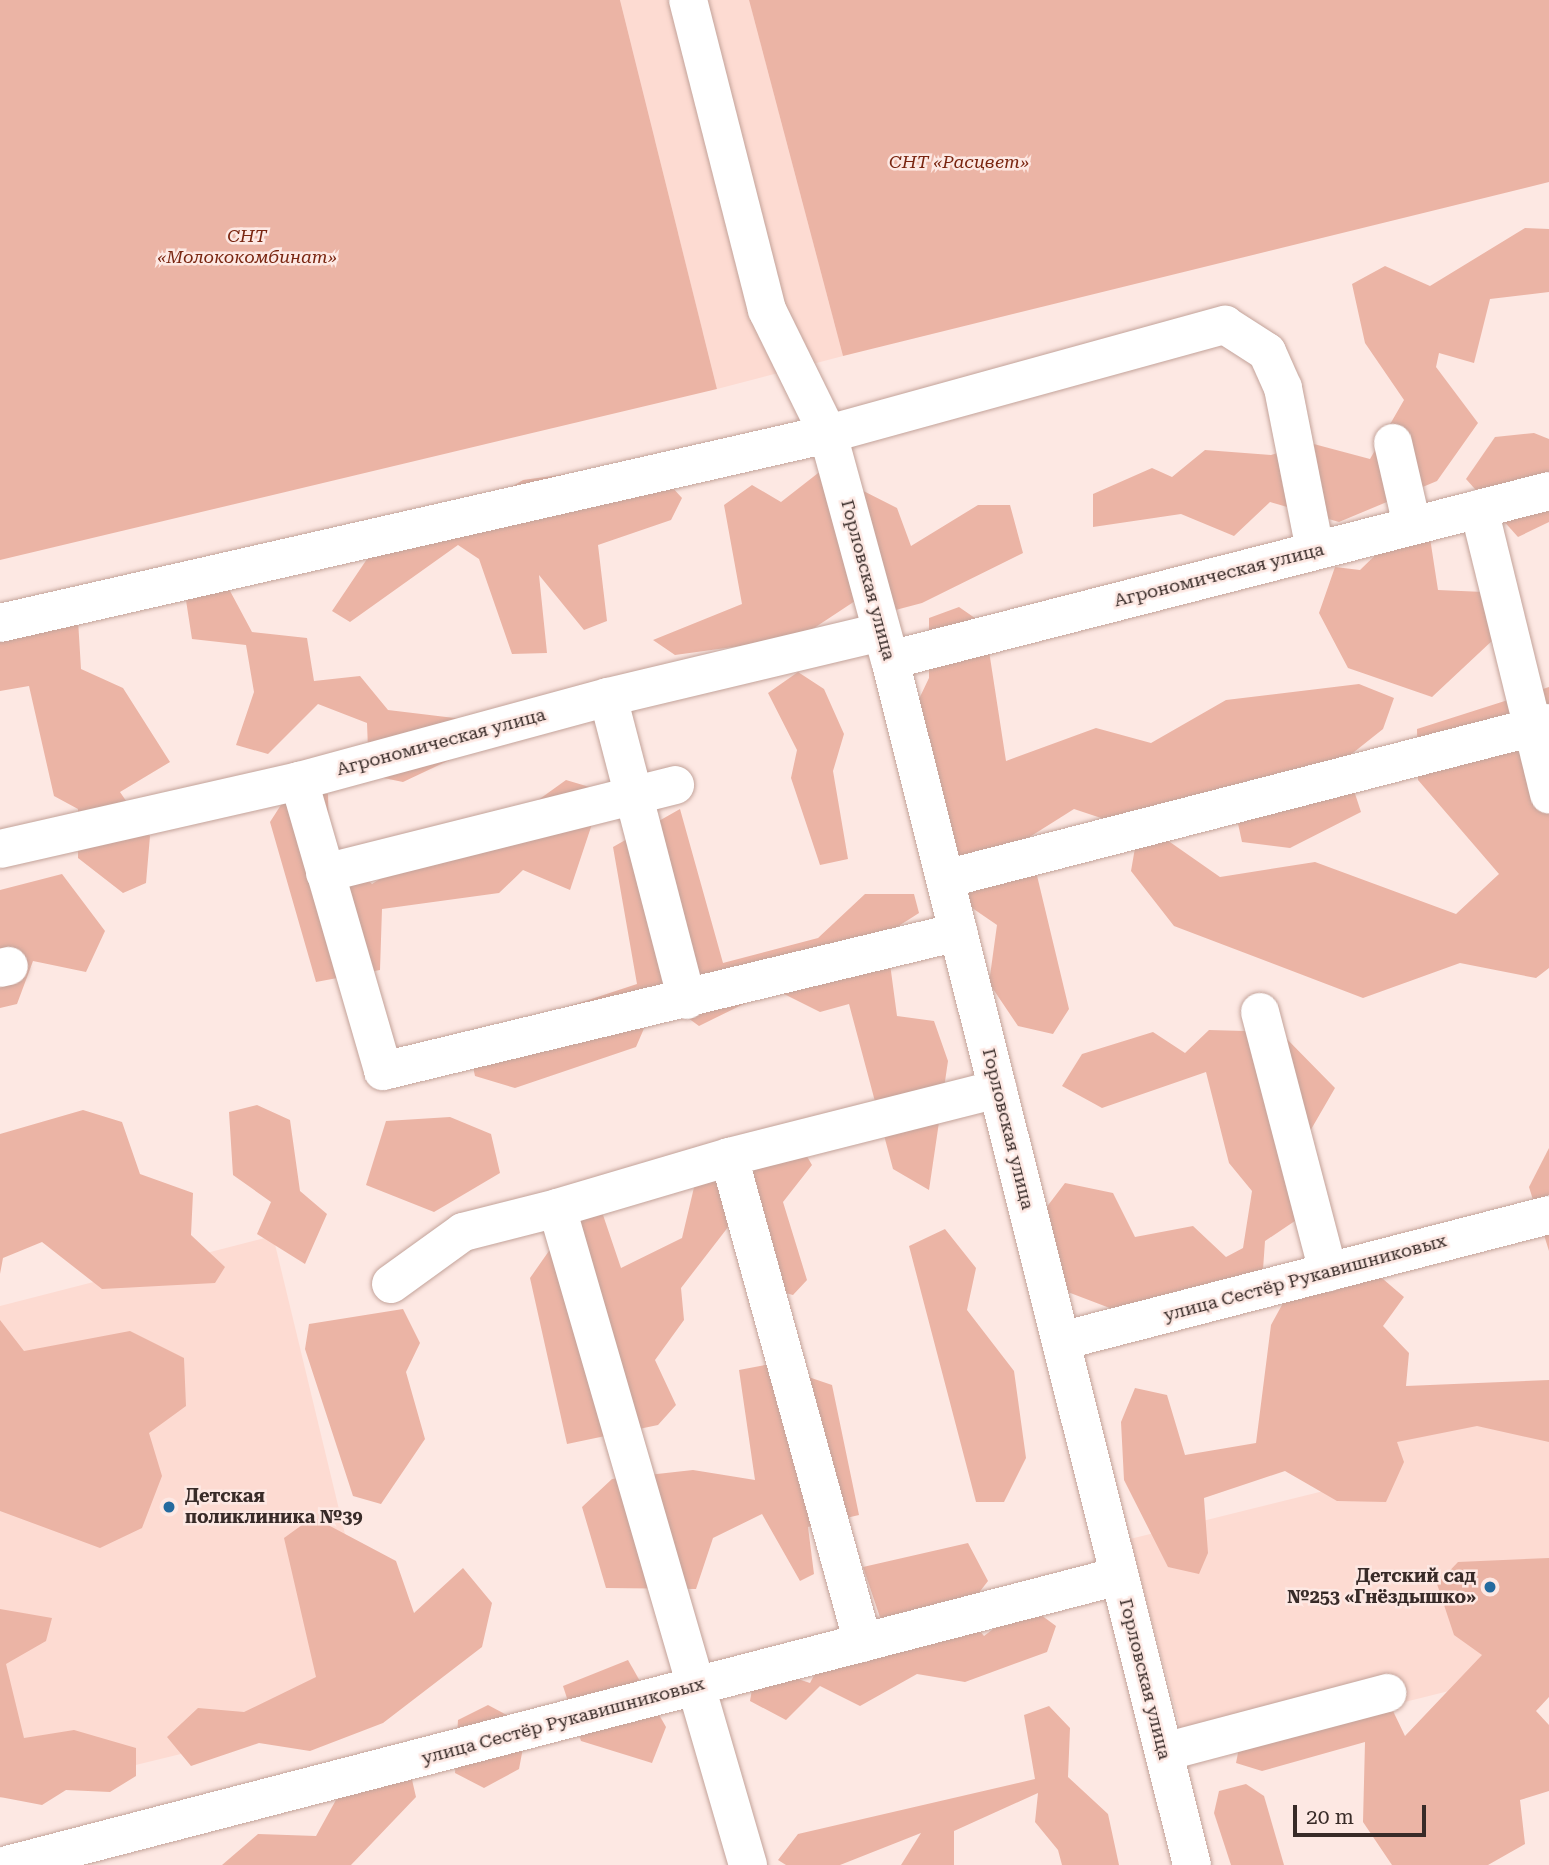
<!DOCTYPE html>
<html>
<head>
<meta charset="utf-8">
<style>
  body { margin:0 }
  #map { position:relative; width:1549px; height:1865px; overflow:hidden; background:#fde8e3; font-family:"Roboto Serif",serif }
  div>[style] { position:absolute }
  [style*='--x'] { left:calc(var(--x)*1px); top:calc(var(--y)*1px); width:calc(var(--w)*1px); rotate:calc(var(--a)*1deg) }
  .built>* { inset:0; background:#fddbd2 }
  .green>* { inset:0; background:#ebb4a5 }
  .roads { filter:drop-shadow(0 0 2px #c3a39a) drop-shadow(0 0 2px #c3a39a) }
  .minor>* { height:38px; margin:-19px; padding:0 19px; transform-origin:19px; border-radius:19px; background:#fff }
  .dots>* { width:19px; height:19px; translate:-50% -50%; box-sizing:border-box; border:4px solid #fde8e3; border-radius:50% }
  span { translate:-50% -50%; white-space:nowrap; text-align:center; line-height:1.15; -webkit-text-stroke:5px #fde8e3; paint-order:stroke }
  .park-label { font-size:18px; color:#792510; font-style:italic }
  .street-label { font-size:18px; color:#382b28 }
  .poi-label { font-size:18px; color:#382b28; font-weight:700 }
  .left { translate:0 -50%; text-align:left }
  .right { translate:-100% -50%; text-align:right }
  .scale { position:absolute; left:1293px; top:1805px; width:133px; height:32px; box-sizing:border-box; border:4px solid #382b28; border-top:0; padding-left:9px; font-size:21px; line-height:24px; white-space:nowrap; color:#382b28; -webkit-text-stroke:5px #fde8e3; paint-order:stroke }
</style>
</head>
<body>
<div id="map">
  <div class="built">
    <div style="clip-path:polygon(620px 0,749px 0,843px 356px,717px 389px)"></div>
    <div style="clip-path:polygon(273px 1236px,386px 1704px,0 1798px,0 1306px)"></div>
    <div style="clip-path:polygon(1549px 1390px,1549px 1691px,1457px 1689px,1188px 1756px,1130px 1539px,1356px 1483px,1346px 1442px)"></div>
  </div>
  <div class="green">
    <div style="clip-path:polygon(0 0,620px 0,717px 389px,0 560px)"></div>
    <div style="clip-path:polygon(749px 0,1549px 0,1549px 182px,843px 356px)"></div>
    <div style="clip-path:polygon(1525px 228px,1549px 229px,1549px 292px,1490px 299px,1474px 363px,1439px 353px,1436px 367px,1478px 423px,1437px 481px,1339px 522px,1270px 502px,1234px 536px,1181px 514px,1093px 527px,1093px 494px,1152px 468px,1172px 477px,1205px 450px,1271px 455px,1310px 443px,1370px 459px,1404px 400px,1365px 343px,1352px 284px,1385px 266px,1430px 286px)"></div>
    <div style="clip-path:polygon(1534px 433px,1549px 439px,1549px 522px,1518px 537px,1466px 479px,1495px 437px)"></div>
    <div style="clip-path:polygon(650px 463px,682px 498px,671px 520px,598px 545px,607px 621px,584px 630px,539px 575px,547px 653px,512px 654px,479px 559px,458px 545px,350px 622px,332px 611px,398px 513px,442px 528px,523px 480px)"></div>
    <div style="clip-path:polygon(822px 470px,897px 508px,911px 546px,978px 505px,1010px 505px,1023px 553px,922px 603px,888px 612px,855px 601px,799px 638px,675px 655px,653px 640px,742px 604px,724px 505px,752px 485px,781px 502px)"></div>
    <div style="clip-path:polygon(1430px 538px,1438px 590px,1484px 592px,1494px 639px,1432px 697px,1348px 668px,1319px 613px,1335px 567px,1360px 570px,1392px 539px)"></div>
    <div style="clip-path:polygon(181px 568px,222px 576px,252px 632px,307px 638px,314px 681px,360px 676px,388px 710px,471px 720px,475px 748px,403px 782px,369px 775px,367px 723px,318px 704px,268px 754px,236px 745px,254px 692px,246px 645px,192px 639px)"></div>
    <div style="clip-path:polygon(959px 607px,985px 625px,1006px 761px,1096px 728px,1151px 743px,1226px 700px,1359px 684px,1394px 698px,1383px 729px,1344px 760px,1361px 812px,1290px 848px,1242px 842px,1230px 787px,1116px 823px,1074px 809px,1028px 838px,1069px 1009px,1053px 1034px,1018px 1026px,989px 983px,997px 925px,962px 901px,898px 743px,929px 678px,929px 618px)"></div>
    <div style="clip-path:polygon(0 609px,78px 620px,81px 669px,123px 688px,170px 762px,120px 792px,150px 836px,146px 883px,123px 893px,78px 858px,78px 809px,54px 796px,29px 686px,0 691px)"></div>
    <div style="clip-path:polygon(798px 672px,824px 689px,844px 734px,833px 771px,848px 859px,820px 865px,791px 778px,797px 750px,768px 693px)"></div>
    <div style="clip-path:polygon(1549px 687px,1549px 968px,1536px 978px,1460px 963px,1363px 998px,1174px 926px,1131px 871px,1136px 842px,1167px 840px,1220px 877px,1315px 862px,1456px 914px,1499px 874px,1418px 780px,1417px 729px)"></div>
    <div style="clip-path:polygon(566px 780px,603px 791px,570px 890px,523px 870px,499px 893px,382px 909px,380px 970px,316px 982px,270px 822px,288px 794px,328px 794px,329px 843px,372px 884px,459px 828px,502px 826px)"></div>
    <div style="clip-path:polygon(680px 809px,723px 963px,818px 938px,865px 894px,914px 894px,919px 913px,886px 934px,897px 1016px,934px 1021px,948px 1061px,929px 1190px,893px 1169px,849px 1004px,820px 1012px,774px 989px,699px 1026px,658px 996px,636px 1047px,515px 1088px,475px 1076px,467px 1040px,637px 984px,613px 847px)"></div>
    <div style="clip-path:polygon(62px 874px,105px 931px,86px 972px,33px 961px,17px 1004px,0 1008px,0 890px)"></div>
    <div style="clip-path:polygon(1209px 1030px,1280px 1032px,1335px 1088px,1302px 1145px,1320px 1204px,1265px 1241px,1262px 1284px,1136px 1318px,1052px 1286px,1036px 1221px,1065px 1183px,1113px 1193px,1135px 1237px,1193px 1226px,1226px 1257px,1243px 1248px,1252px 1191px,1229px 1163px,1206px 1072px,1102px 1108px,1062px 1086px,1082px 1054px,1153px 1032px,1185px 1053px)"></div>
    <div style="clip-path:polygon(257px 1105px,290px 1120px,300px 1191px,327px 1214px,305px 1264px,257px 1234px,271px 1202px,233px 1175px,229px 1112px)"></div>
    <div style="clip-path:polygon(83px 1110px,122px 1122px,140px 1174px,193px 1193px,191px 1235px,225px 1267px,215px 1283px,102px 1289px,42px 1242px,3px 1258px,0 1274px,0 1134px)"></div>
    <div style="clip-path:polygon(450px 1117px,491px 1134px,500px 1173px,434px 1212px,366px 1185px,386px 1121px)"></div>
    <div style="clip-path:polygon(790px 1127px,812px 1165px,783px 1202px,807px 1280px,793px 1295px,755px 1285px,732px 1222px,681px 1288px,684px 1320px,655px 1360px,676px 1405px,658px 1425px,567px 1444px,530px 1278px,577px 1211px,602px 1212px,621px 1268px,682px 1238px,696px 1179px)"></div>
    <div style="clip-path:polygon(1549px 1148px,1549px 1251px,1529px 1187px)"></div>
    <div style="clip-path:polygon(945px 1229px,976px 1268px,967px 1310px,1014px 1371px,1026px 1458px,1004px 1502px,976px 1502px,909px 1246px)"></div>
    <div style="clip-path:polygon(1306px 1261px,1362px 1261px,1404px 1297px,1383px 1326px,1409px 1353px,1406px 1386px,1549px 1380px,1549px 1442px,1477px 1426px,1397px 1442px,1404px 1462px,1386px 1502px,1337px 1501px,1285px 1471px,1204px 1498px,1208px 1553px,1199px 1574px,1168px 1567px,1124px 1480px,1121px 1422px,1135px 1388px,1167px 1395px,1185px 1455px,1256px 1443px,1271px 1325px)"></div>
    <div style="clip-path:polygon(403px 1309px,420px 1343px,406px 1372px,425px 1439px,381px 1504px,353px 1496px,305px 1349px,309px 1324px)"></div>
    <div style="clip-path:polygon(0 1320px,24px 1351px,130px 1331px,184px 1358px,186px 1406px,149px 1433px,162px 1476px,142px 1528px,100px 1548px,0 1511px)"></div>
    <div style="clip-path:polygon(770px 1364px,832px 1385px,859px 1515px,808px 1527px,814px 1574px,800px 1581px,762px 1514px,713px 1538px,696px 1589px,606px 1588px,582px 1507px,612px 1479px,693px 1470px,755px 1480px,739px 1370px)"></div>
    <div style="clip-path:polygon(313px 1517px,396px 1561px,414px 1613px,463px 1568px,492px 1603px,482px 1647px,383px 1723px,310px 1751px,259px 1743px,191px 1766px,167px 1737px,198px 1708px,244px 1712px,316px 1677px,284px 1538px)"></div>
    <div style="clip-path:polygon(968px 1543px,988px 1581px,964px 1612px,984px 1636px,1026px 1604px,1056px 1626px,1047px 1652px,965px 1682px,917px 1674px,860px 1706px,820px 1686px,786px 1720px,750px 1701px,756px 1665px,810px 1683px,830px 1645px,885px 1632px,863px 1567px)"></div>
    <div style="clip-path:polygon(1549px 1558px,1549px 1697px,1536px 1711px,1549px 1725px,1549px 1791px,1520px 1800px,1525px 1844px,1488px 1865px,1392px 1865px,1363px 1822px,1365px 1742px,1262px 1771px,1236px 1763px,1244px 1723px,1393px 1711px,1405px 1736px,1482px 1655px,1454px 1635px,1437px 1584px,1458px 1562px)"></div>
    <div style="clip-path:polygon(0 1609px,52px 1618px,46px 1641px,6px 1664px,24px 1738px,74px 1730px,136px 1748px,136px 1776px,110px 1792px,66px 1790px,42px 1805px,0 1797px)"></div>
    <div style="clip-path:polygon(628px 1660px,666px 1727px,652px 1763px,581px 1741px,563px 1686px)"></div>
    <div style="clip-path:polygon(488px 1705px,527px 1726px,519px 1769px,484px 1788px,455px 1773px,458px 1720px)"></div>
    <div style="clip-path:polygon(1049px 1706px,1070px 1728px,1068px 1777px,1108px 1814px,1119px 1865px,1062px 1865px,1058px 1850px,1035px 1822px,1038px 1793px,954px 1831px,954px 1865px,901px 1865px,921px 1833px,840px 1865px,786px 1865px,778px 1860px,798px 1834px,1035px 1779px,1024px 1715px)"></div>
    <div style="clip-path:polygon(407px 1758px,416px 1797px,351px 1865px,222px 1865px,258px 1834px,316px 1836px,352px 1771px)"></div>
    <div style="clip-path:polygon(1246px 1784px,1264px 1796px,1284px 1865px,1231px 1865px,1214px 1813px,1219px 1791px)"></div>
  </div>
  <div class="roads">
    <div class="minor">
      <div style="--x:688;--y:0;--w:320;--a:75.7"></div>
      <div style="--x:767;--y:310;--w:138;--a:63.8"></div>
      <div style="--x:828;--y:434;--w:234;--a:74.7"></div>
      <div style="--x:890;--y:660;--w:1242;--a:75.93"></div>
      <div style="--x:1393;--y:443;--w:84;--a:77"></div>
      <div style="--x:1479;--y:509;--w:294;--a:76.2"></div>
      <div style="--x:0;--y:623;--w:849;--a:-12.86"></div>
      <div style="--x:828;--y:434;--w:412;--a:-15.4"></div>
      <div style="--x:1225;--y:325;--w:50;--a:32.7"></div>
      <div style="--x:1267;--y:352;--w:39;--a:66"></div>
      <div style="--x:1283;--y:388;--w:165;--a:78.8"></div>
      <div style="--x:890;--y:660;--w:680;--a:-14.38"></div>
      <div style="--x:608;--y:697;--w:313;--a:75.4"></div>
      <div style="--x:299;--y:781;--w:302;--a:73.8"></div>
      <div style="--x:383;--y:1071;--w:592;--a:-13.59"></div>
      <div style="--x:0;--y:849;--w:307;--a:-12.8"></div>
      <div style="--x:299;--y:781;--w:320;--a:-15.2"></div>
      <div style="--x:608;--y:697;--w:281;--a:-13.4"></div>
      <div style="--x:325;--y:873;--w:361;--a:-14.1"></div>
      <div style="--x:945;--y:879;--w:624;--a:-14.48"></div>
      <div style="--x:0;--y:968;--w:9;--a:-13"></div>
      <div style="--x:1260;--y:1012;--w:269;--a:75.3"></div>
      <div style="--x:729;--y:1157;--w:504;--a:74.59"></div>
      <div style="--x:391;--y:1284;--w:89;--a:-35.8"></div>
      <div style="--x:463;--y:1232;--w:97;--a:-14.3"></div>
      <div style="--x:1061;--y:1341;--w:504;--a:-14.48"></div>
      <div style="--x:1164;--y:1752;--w:231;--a:-14.8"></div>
      <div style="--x:7;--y:1865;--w:1149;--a:-14.57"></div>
      <div style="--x:748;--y:1865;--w:684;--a:-106.21"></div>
      <div style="--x:557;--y:1208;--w:179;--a:-16.5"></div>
      <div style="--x:729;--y:1157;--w:277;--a:-14.2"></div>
    </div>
  </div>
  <div class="dots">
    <div style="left:169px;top:1507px;background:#246b9f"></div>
    <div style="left:1490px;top:1587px;background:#246b9f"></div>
  </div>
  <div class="park-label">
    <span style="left:959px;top:162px">СНТ «Расцвет»</span>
    <span style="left:247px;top:247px">СНТ<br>«Молококомбинат»</span>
  </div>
  <div class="street-label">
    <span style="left:1219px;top:575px;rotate:-14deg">Агрономическая улица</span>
    <span style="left:868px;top:580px;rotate:75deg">Горловская улица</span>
    <span style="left:441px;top:742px;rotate:-15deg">Агрономическая улица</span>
    <span style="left:1008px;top:1129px;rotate:76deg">Горловская улица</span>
    <span style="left:1305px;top:1278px;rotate:-15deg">улица Сестёр Рукавишниковых</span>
    <span style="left:1145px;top:1679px;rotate:76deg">Горловская улица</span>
    <span style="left:563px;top:1721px;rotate:-15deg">улица Сестёр Рукавишниковых</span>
  </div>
  <div class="poi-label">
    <span class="left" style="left:185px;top:1507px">Детская<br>поликлиника №39</span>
    <span class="right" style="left:1476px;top:1587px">Детский сад<br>№253 «Гнёздышко»</span>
  </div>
  <div class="scale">20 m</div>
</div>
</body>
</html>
